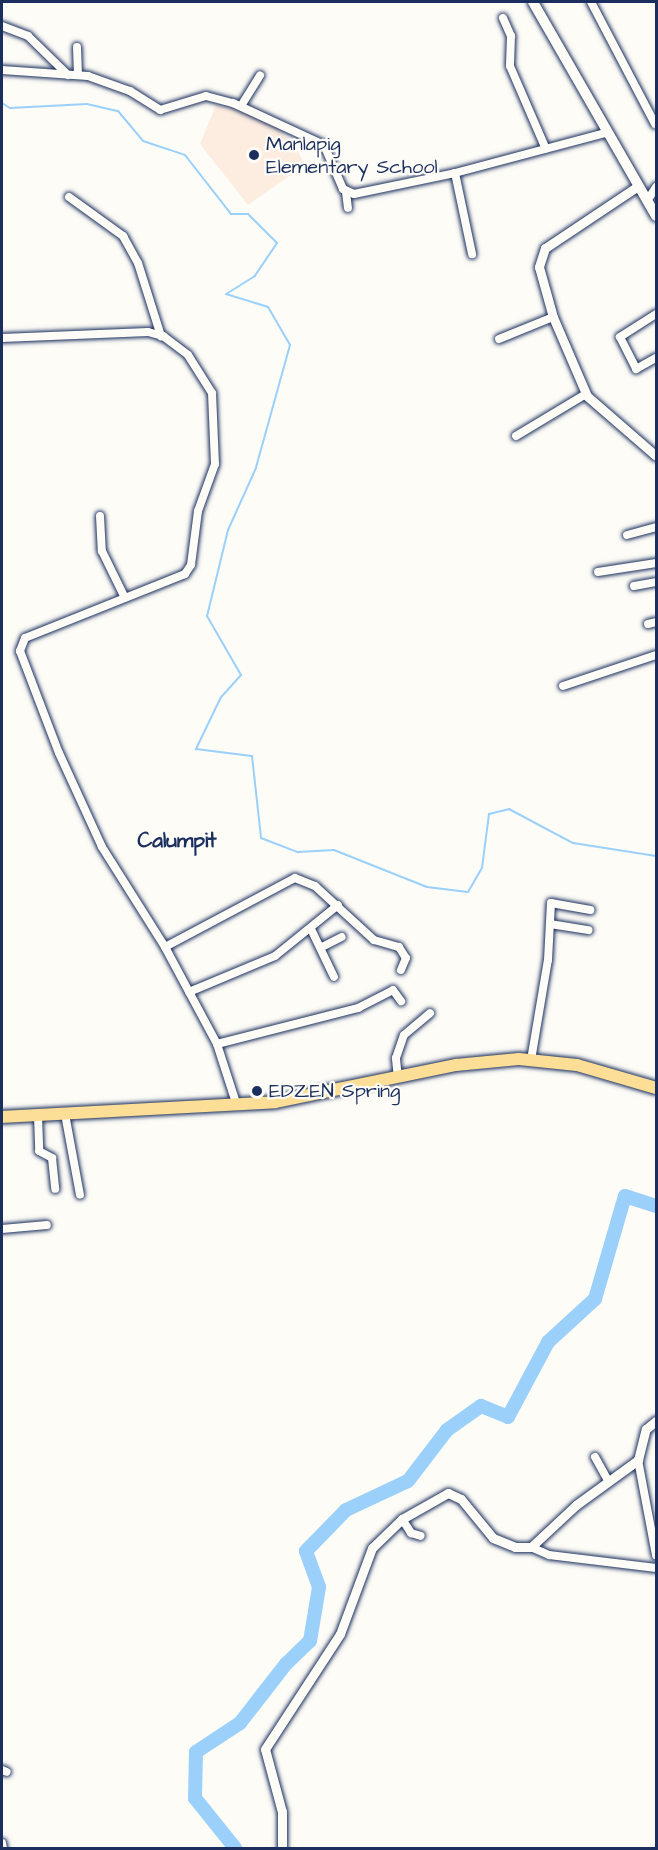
<!DOCTYPE html>
<html>
<head>
<meta charset="utf-8">
<style>
  body { margin:0 }
  #map { position:relative; width:658px; height:1850px; overflow:hidden; background:#fdfcf7; font-family:"Architects Daughter",sans-serif }
  div>[style] { position:absolute }
  [style*='--x'] { left:calc(var(--x)*1px); top:calc(var(--y)*1px); width:calc(var(--w)*1px); rotate:calc(var(--a)*1deg) }
  .built>* { inset:0; background:#fdede1 }
  .stream>* { height:2px; margin:-1px; padding:0 1px; transform-origin:1px; border-radius:1px; background:#9ad0f9 }
  .river>* { height:14px; margin:-7px; padding:0 7px; transform-origin:7px; border-radius:7px; background:#9ad0f9 }
  .roads { filter:drop-shadow(0 0 2px #1b2f5e) drop-shadow(0 0 2px #1b2f5e) }
  .minor>* { height:8px; margin:-4px; padding:0 4px; transform-origin:4px; border-radius:4px; background:#fdfcf7 }
  .tertiary>* { height:9px; margin:-4.5px; padding:0 4.5px; transform-origin:4.5px; border-radius:4.5px; background:#fdfcf7 }
  .secondary>* { height:10px; margin:-5px; padding:0 5px; transform-origin:5px; border-radius:5px; background:#fdfcf7 }
  .primary>* { height:12px; margin:-6px; padding:0 6px; transform-origin:6px; border-radius:6px; background:#fcde96 }
  .dots>* { width:16px; height:16px; translate:-50% -50%; box-sizing:border-box; border:3px solid #fdfcf7; border-radius:50% }
  span { translate:-50% -50%; white-space:nowrap; text-align:center; line-height:1.15; -webkit-text-stroke:4.5px #fdfcf7; paint-order:stroke }
  .poi-label { font-size:20px; color:#1b2f5e }
  .left { translate:0 -50%; text-align:left }
  .neighbourhood-label { font-size:21px; color:#1b2f5e; font-weight:700 }
  .frame { position:absolute; inset:0; border:3px solid #1b2f5e; pointer-events:none }
</style>
</head>
<body>
<div id="map">
  <div class="built">
    <div style="clip-path:polygon(216px 105px,265px 116px,295px 146px,305px 165px,248px 205px,200px 144px)"></div>
  </div>
  <div class="stream">
    <div style="--x:2;--y:103;--w:9;--a:32"></div>
    <div style="--x:10;--y:108;--w:77;--a:-3"></div>
    <div style="--x:87;--y:104;--w:32;--a:13"></div>
    <div style="--x:118;--y:111;--w:39;--a:50"></div>
    <div style="--x:143;--y:141;--w:44;--a:18.4"></div>
    <div style="--x:185;--y:155;--w:75;--a:52.1"></div>
    <div style="--x:231;--y:214;--w:17;--a:0"></div>
    <div style="--x:248;--y:214;--w:41;--a:45"></div>
    <div style="--x:277;--y:243;--w:40;--a:124"></div>
    <div style="--x:255;--y:276;--w:34;--a:148"></div>
    <div style="--x:226;--y:294;--w:44;--a:17.2"></div>
    <div style="--x:268;--y:307;--w:44;--a:59.9"></div>
    <div style="--x:290;--y:345;--w:128;--a:105.5"></div>
    <div style="--x:256;--y:468;--w:68;--a:114.3"></div>
    <div style="--x:228;--y:530;--w:89;--a:103.7"></div>
    <div style="--x:207;--y:616;--w:68;--a:60"></div>
    <div style="--x:241;--y:675;--w:30;--a:132"></div>
    <div style="--x:221;--y:697;--w:58;--a:115.7"></div>
    <div style="--x:196;--y:749;--w:56;--a:7.1"></div>
    <div style="--x:252;--y:756;--w:82;--a:83.7"></div>
    <div style="--x:261;--y:838;--w:40;--a:21"></div>
    <div style="--x:298;--y:852;--w:36;--a:-3"></div>
    <div style="--x:334;--y:850;--w:100;--a:21.7"></div>
    <div style="--x:427;--y:887;--w:41;--a:7"></div>
    <div style="--x:468;--y:892;--w:28;--a:-60"></div>
    <div style="--x:482;--y:868;--w:54;--a:-82.6"></div>
    <div style="--x:489;--y:814;--w:21;--a:-14"></div>
    <div style="--x:509;--y:809;--w:72;--a:28"></div>
    <div style="--x:573;--y:843;--w:84;--a:8.9"></div>
  </div>
  <div class="river">
    <div style="--x:235;--y:1848;--w:64;--a:-128.7"></div>
    <div style="--x:195;--y:1798;--w:46;--a:-88.8"></div>
    <div style="--x:196;--y:1752;--w:53;--a:-33.4"></div>
    <div style="--x:240;--y:1723;--w:75;--a:-52.1"></div>
    <div style="--x:286;--y:1664;--w:33;--a:-44"></div>
    <div style="--x:310;--y:1641;--w:55;--a:-80.5"></div>
    <div style="--x:319;--y:1587;--w:38;--a:-110"></div>
    <div style="--x:306;--y:1551;--w:57;--a:-45.7"></div>
    <div style="--x:346;--y:1510;--w:68;--a:-25.1"></div>
    <div style="--x:408;--y:1481;--w:64;--a:-52.6"></div>
    <div style="--x:447;--y:1430;--w:42;--a:-35.2"></div>
    <div style="--x:481;--y:1406;--w:29;--a:22"></div>
    <div style="--x:508;--y:1417;--w:85;--a:-61.9"></div>
    <div style="--x:548;--y:1342;--w:64;--a:-42.5"></div>
    <div style="--x:595;--y:1299;--w:107;--a:-73.8"></div>
    <div style="--x:625;--y:1196;--w:33;--a:18"></div>
  </div>
  <div class="roads">
    <div class="minor">
      <div style="--x:591;--y:2;--w:138;--a:62.3"></div>
      <div style="--x:503;--y:18;--w:20;--a:66"></div>
      <div style="--x:511;--y:36;--w:30;--a:92"></div>
      <div style="--x:510;--y:66;--w:90;--a:66.6"></div>
      <div style="--x:2;--y:26;--w:28;--a:21"></div>
      <div style="--x:28;--y:36;--w:56;--a:44.3"></div>
      <div style="--x:77;--y:47;--w:28;--a:88"></div>
      <div style="--x:2;--y:70;--w:86;--a:4"></div>
      <div style="--x:88;--y:76;--w:45;--a:19.7"></div>
      <div style="--x:130;--y:91;--w:36;--a:32"></div>
      <div style="--x:160;--y:110;--w:48;--a:-16.9"></div>
      <div style="--x:206;--y:96;--w:28;--a:15"></div>
      <div style="--x:233;--y:103;--w:100;--a:24.8"></div>
      <div style="--x:324;--y:145;--w:48;--a:66.6"></div>
      <div style="--x:343;--y:189;--w:12;--a:24"></div>
      <div style="--x:354;--y:194;--w:103;--a:-11.7"></div>
      <div style="--x:455;--y:173;--w:155;--a:-14.9"></div>
      <div style="--x:241;--y:106;--w:36;--a:-58"></div>
      <div style="--x:455;--y:173;--w:83;--a:78.1"></div>
      <div style="--x:346;--y:192;--w:16;--a:83"></div>
      <div style="--x:69;--y:197;--w:67;--a:35.8"></div>
      <div style="--x:123;--y:236;--w:31;--a:61"></div>
      <div style="--x:138;--y:263;--w:77;--a:72.5"></div>
      <div style="--x:647;--y:201;--w:17;--a:-57"></div>
      <div style="--x:656;--y:314;--w:43;--a:147.4"></div>
      <div style="--x:620;--y:337;--w:36;--a:63"></div>
      <div style="--x:636;--y:369;--w:23;--a:-29"></div>
      <div style="--x:2;--y:338;--w:146;--a:-2.4"></div>
      <div style="--x:148;--y:332;--w:16;--a:15"></div>
      <div style="--x:163;--y:336;--w:31;--a:37"></div>
      <div style="--x:188;--y:355;--w:45;--a:57.7"></div>
      <div style="--x:212;--y:393;--w:71;--a:87.6"></div>
      <div style="--x:215;--y:464;--w:50;--a:109.9"></div>
      <div style="--x:198;--y:511;--w:54;--a:97.4"></div>
      <div style="--x:191;--y:565;--w:11;--a:124"></div>
      <div style="--x:185;--y:574;--w:172;--a:158.2"></div>
      <div style="--x:25;--y:638;--w:14;--a:111"></div>
      <div style="--x:20;--y:651;--w:109;--a:69.1"></div>
      <div style="--x:59;--y:753;--w:103;--a:65.4"></div>
      <div style="--x:102;--y:847;--w:118;--a:57.8"></div>
      <div style="--x:165;--y:947;--w:110;--a:61.8"></div>
      <div style="--x:217;--y:1044;--w:65;--a:72.1"></div>
      <div style="--x:499;--y:339;--w:58;--a:-22.2"></div>
      <div style="--x:516;--y:436;--w:82;--a:-31"></div>
      <div style="--x:100;--y:516;--w:35;--a:87"></div>
      <div style="--x:102;--y:551;--w:52;--a:63.9"></div>
      <div style="--x:627;--y:535;--w:30;--a:-15"></div>
      <div style="--x:598;--y:572;--w:59;--a:-8.8"></div>
      <div style="--x:634;--y:586;--w:22;--a:-10"></div>
      <div style="--x:648;--y:624;--w:8;--a:-14"></div>
      <div style="--x:563;--y:686;--w:98;--a:-18.4"></div>
      <div style="--x:550;--y:924;--w:39;--a:9"></div>
      <div style="--x:311;--y:929;--w:53;--a:64.4"></div>
      <div style="--x:165;--y:947;--w:147;--a:-28"></div>
      <div style="--x:295;--y:878;--w:22;--a:22"></div>
      <div style="--x:315;--y:886;--w:80;--a:42.5"></div>
      <div style="--x:374;--y:940;--w:26;--a:16"></div>
      <div style="--x:399;--y:947;--w:13;--a:58"></div>
      <div style="--x:406;--y:958;--w:13;--a:113"></div>
      <div style="--x:322;--y:947;--w:22;--a:-27"></div>
      <div style="--x:189;--y:992;--w:93;--a:-22.7"></div>
      <div style="--x:275;--y:956;--w:81;--a:-39"></div>
      <div style="--x:217;--y:1044;--w:146;--a:-14.3"></div>
      <div style="--x:358;--y:1008;--w:39;--a:-27"></div>
      <div style="--x:393;--y:990;--w:14;--a:54"></div>
      <div style="--x:531;--y:1060;--w:101;--a:-80.4"></div>
      <div style="--x:548;--y:960;--w:57;--a:-87"></div>
      <div style="--x:551;--y:903;--w:40;--a:10"></div>
      <div style="--x:398;--y:1078;--w:20;--a:-96"></div>
      <div style="--x:396;--y:1058;--w:24;--a:-71"></div>
      <div style="--x:404;--y:1035;--w:34;--a:-40"></div>
      <div style="--x:65;--y:1114;--w:82;--a:79.5"></div>
      <div style="--x:38;--y:1115;--w:36;--a:88"></div>
      <div style="--x:39;--y:1151;--w:15;--a:28"></div>
      <div style="--x:52;--y:1158;--w:31;--a:84"></div>
      <div style="--x:2;--y:1229;--w:45;--a:-5.1"></div>
      <div style="--x:595;--y:1457;--w:29;--a:61"></div>
      <div style="--x:638;--y:1460;--w:97;--a:79.3"></div>
      <div style="--x:402;--y:1519;--w:17;--a:57"></div>
      <div style="--x:411;--y:1533;--w:10;--a:17"></div>
      <div style="--x:531;--y:1547;--w:20;--a:24"></div>
      <div style="--x:549;--y:1555;--w:108;--a:6.9"></div>
      <div style="--x:2;--y:1770;--w:5;--a:22"></div>
      <div style="--x:2;--y:1843;--w:5;--a:79"></div>
    </div>
    <div class="tertiary">
      <div style="--x:638;--y:186;--w:112;--a:146.3"></div>
      <div style="--x:545;--y:248;--w:20;--a:108"></div>
      <div style="--x:539;--y:267;--w:52;--a:74.4"></div>
      <div style="--x:553;--y:317;--w:86;--a:66.7"></div>
      <div style="--x:587;--y:396;--w:91;--a:41"></div>
      <div style="--x:282;--y:1848;--w:36;--a:-90"></div>
      <div style="--x:282;--y:1812;--w:65;--a:-105.1"></div>
      <div style="--x:265;--y:1749;--w:137;--a:-56.9"></div>
      <div style="--x:340;--y:1634;--w:92;--a:-69.6"></div>
      <div style="--x:372;--y:1548;--w:42;--a:-44"></div>
      <div style="--x:402;--y:1519;--w:53;--a:-29.5"></div>
      <div style="--x:448;--y:1493;--w:14;--a:25"></div>
      <div style="--x:461;--y:1499;--w:50;--a:50.6"></div>
      <div style="--x:493;--y:1538;--w:24;--a:22"></div>
      <div style="--x:515;--y:1547;--w:16;--a:0"></div>
      <div style="--x:531;--y:1547;--w:62;--a:-43"></div>
      <div style="--x:576;--y:1505;--w:77;--a:-36"></div>
      <div style="--x:638;--y:1460;--w:32;--a:-76"></div>
      <div style="--x:646;--y:1429;--w:13;--a:-39"></div>
    </div>
    <div class="secondary">
      <div style="--x:533;--y:2;--w:247;--a:60.1"></div>
    </div>
    <div class="primary">
      <div style="--x:2;--y:1117;--w:273;--a:-3.1"></div>
      <div style="--x:275;--y:1102;--w:185;--a:-11.6"></div>
      <div style="--x:456;--y:1065;--w:63;--a:-5.4"></div>
      <div style="--x:519;--y:1059;--w:58;--a:5.9"></div>
      <div style="--x:577;--y:1065;--w:82;--a:16.2"></div>
    </div>
  </div>
  <div class="dots">
    <div style="left:254px;top:155px;background:#1b2f5e"></div>
    <div style="left:257px;top:1091px;background:#1b2f5e"></div>
  </div>
  <div class="poi-label">
    <span class="left" style="left:266px;top:156px">Manlapig<br>Elementary School</span>
    <span class="left" style="left:269px;top:1091px">EDZEN Spring</span>
  </div>
  <div class="neighbourhood-label">
    <span style="left:177px;top:841px">Calumpit</span>
  </div>
  <div class="frame"></div>
</div>
</body>
</html>
